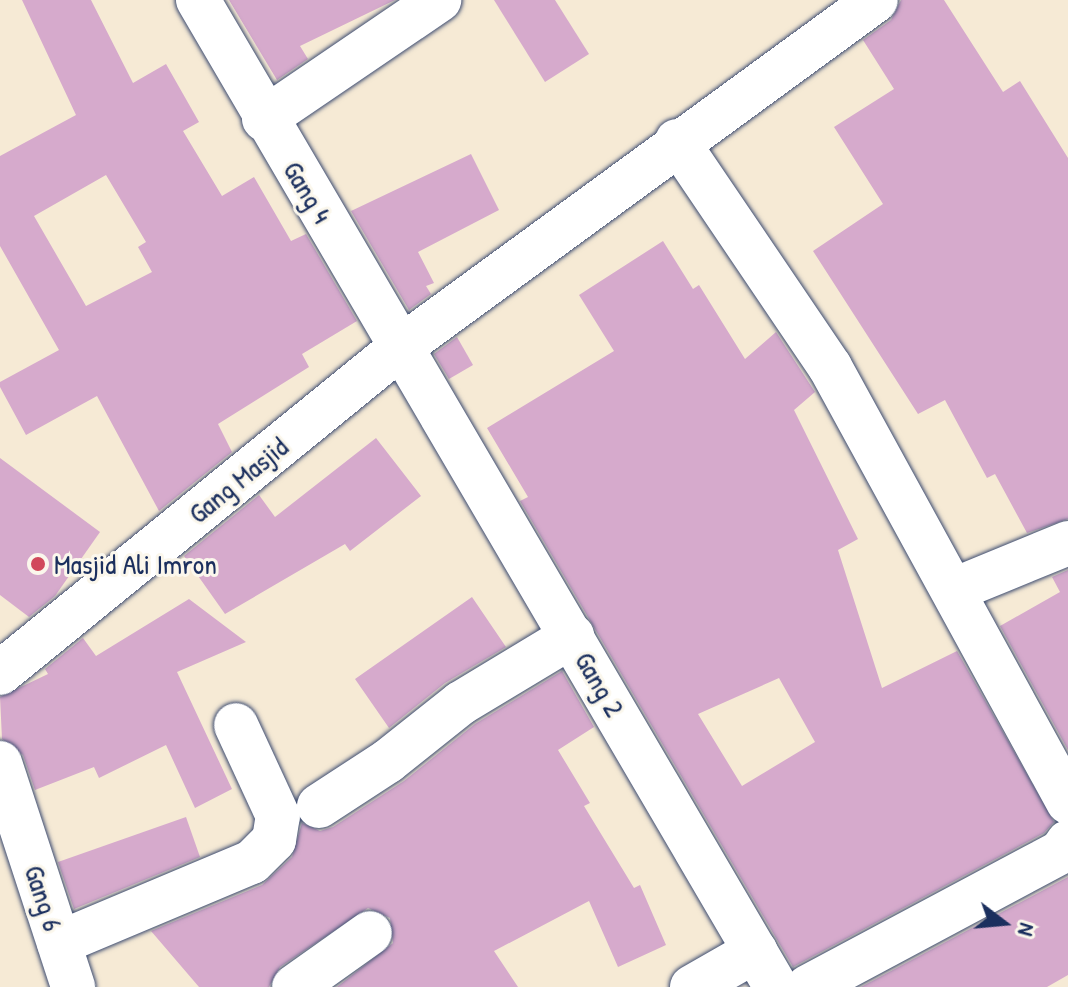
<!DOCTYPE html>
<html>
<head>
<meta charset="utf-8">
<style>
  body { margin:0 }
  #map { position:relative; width:1068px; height:987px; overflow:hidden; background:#f6ead5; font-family:"Patrick Hand",sans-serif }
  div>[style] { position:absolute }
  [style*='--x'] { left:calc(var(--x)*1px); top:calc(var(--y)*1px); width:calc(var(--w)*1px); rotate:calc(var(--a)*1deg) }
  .building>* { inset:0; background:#d6aacc }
  .roads { filter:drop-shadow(0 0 2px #3c4b70) drop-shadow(0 0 2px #3c4b70) }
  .minor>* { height:44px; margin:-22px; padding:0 22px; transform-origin:22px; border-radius:22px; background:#fff }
  .dots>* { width:22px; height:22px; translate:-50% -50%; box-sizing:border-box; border:4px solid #fbf7ec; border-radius:50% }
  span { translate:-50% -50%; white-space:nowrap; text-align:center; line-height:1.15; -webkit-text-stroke:6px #fbf7ec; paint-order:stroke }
  .street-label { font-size:28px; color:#1b2f5e }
  .poi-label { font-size:28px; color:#1b2f5e }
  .left { translate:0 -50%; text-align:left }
  .north { position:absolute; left:964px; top:883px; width:80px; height:80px; -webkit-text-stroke:6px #fbf7ec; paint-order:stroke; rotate:106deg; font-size:22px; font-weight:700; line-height:32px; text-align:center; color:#1b2f5e }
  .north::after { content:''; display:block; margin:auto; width:28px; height:36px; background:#1b2f5e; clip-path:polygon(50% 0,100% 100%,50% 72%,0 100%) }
</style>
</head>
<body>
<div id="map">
  <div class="building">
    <div style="clip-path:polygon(evenodd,22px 0,91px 0,133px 83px,166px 64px,199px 122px,183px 131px,222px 196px,254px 177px,291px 241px,306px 234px,357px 321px,302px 354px,309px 367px,218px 424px,232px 452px,159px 511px,97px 396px,26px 435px,0 387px,0 382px,59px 350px,0 246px,0 156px,76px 115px,22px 0,106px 175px,146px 242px,138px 247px,152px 272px,86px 306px,34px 216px,106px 175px)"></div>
    <div style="clip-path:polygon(229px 0,395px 0,300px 46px,308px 59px,277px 80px)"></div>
    <div style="clip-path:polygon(494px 0,555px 0,589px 54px,545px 82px)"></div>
    <div style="clip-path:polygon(901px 0,944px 0,1003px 92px,1020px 81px,1068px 158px,1068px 519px,1027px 533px,995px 474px,987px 478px,945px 400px,918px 414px,813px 251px,883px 204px,834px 127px,894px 89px,863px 40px,891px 20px)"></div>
    <div style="clip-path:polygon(471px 154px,499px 210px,418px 252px,434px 283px,426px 286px,431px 294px,409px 310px,351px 211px)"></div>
    <div style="clip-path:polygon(evenodd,663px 241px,693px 289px,699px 285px,745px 359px,776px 332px,815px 392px,794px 410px,858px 539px,838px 550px,882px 688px,957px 651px,1054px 822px,1044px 833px,793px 967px,520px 501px,528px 497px,487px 428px,614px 351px,579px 295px,663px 241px,779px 678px,815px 742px,742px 786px,698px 714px,779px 678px)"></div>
    <div style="clip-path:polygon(457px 337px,473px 365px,449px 379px,434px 354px)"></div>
    <div style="clip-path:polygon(376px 438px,421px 496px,350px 551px,345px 544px,225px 614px,184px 556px,259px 495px,275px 517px)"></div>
    <div style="clip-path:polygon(0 458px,100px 532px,55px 596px,29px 617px,0 595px)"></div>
    <div style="clip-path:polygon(1068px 570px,1068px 750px,1000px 626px,1060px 592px,1052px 577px)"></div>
    <div style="clip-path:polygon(472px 597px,506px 647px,445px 683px,389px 728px,355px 679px)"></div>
    <div style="clip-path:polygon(189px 599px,246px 642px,177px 672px,232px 789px,195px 808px,166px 745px,99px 778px,94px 767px,35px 790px,23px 755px,2px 739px,0 697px,48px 674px,45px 669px,83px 638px,96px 656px)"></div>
    <div style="clip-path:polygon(562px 671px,594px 727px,558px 750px,590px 803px,584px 806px,634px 888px,640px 885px,666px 945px,618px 967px,589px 901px,494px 951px,518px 987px,337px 987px,393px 943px,390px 918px,368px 908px,280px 967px,269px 987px,199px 987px,151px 931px,262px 885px,292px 857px,302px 823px,320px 831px,333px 827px,404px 781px,475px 724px)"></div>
    <div style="clip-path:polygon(186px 817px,200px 857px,74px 909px,58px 862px)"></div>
    <div style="clip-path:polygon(1068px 877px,1068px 975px,1047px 987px,861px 987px)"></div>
  </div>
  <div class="roads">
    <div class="minor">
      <div style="--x:198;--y:0;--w:1144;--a:59.65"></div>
      <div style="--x:264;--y:119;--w:212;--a:-34.2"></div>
      <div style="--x:677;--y:141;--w:273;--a:55.9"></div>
      <div style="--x:830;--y:367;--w:496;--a:61.3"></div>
      <div style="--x:956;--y:589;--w:121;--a:-22.3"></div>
      <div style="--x:0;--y:673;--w:517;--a:-39.11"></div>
      <div style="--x:401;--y:347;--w:588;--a:-36.15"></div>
      <div style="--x:0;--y:763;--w:236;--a:71.9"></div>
      <div style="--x:319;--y:806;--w:82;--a:-33.1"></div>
      <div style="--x:388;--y:761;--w:93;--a:-38.5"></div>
      <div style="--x:461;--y:703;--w:130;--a:-31.1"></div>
      <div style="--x:59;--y:943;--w:209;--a:-22.8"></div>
      <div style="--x:252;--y:862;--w:31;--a:-45"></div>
      <div style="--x:274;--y:840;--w:24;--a:-81"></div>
      <div style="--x:278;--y:816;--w:100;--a:-114.8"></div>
      <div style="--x:294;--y:987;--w:93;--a:-35.4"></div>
      <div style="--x:692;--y:987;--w:73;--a:-29.7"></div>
      <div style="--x:808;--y:987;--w:287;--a:-28.1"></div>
      <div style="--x:1061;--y:852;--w:12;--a:-55"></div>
    </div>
  </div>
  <div class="dots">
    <div style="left:38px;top:564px;background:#d1495b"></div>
  </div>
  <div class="street-label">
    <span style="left:308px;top:192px;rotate:59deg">Gang 4</span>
    <span style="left:238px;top:480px;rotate:-39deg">Gang Masjid</span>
    <span style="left:600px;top:684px;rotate:60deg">Gang 2</span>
    <span style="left:44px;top:898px;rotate:72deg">Gang 6</span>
  </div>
  <div class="poi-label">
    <span class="left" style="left:54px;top:564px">Masjid Ali Imron</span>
  </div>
  <div class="north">N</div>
</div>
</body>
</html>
